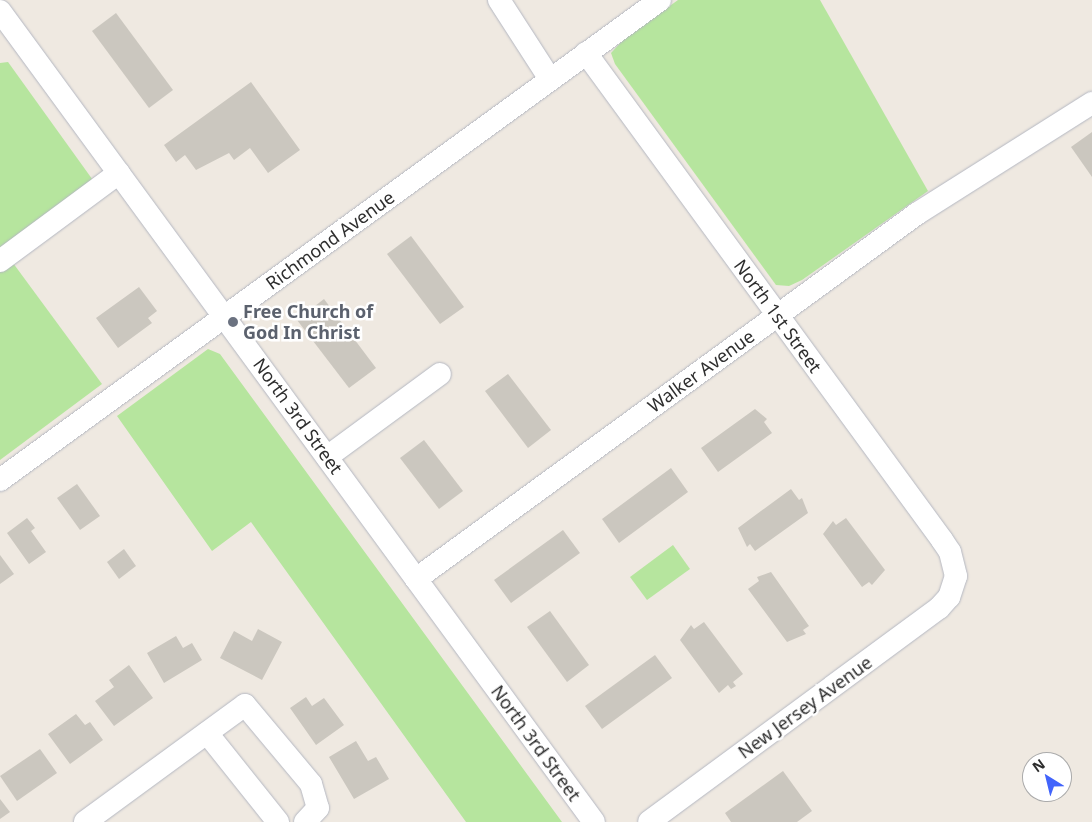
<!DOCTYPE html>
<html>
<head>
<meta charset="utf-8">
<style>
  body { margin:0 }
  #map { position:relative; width:1092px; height:822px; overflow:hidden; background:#efe9e1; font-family:"Noto Sans",sans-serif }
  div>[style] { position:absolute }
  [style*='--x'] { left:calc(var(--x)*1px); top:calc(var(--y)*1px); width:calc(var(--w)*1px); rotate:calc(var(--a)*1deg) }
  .green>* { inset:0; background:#b6e59e }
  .building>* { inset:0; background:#cbc7bf }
  .roads { filter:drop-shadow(0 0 1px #b4b7c1) drop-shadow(0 0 1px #b4b7c1) }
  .minor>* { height:22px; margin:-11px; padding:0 11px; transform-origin:11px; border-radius:11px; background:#fff }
  .dots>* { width:14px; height:14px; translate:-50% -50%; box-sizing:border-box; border:2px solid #fff; border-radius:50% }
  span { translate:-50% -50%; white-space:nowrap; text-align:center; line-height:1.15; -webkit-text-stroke:5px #fff; paint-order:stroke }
  .street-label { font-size:18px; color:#2e2e2e }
  .worship-label { font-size:18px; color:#5b616d; font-weight:700 }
  .left { translate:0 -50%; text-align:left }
  .north { position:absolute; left:1022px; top:752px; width:50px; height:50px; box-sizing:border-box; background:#fff; border:1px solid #ababab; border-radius:50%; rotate:324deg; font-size:14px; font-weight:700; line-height:20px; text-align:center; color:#2e2e2e }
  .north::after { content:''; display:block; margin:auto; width:18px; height:22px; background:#4264fb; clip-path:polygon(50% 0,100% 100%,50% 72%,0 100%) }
</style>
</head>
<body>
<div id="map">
  <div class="green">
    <div style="clip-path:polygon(678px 0,820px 0,928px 191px,802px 280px,789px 286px,776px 285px,615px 64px,611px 53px,624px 39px)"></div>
    <div style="clip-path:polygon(8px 62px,95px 183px,0 252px,0 63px)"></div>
    <div style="clip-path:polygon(13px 263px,102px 384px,0 460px,0 272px)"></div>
    <div style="clip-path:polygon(208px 349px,220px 354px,562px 822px,466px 822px,251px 522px,212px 551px,117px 416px)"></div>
    <div style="clip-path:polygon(673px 545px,690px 569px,647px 600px,630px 577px)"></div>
  </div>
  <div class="building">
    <div style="clip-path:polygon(116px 13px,173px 90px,149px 108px,92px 31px)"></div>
    <div style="clip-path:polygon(251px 82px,300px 150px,268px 173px,250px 148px,234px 160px,229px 153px,196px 170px,185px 155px,176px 162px,164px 145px)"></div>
    <div style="clip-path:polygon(1092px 132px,1092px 177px,1071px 147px)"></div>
    <div style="clip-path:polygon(411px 236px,464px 307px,440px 324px,387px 254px)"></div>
    <div style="clip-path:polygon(139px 287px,157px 311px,148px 318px,152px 323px,118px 348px,96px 318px)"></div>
    <div style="clip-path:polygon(324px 299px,376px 368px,349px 388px,297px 320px)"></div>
    <div style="clip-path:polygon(508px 374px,551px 430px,528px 448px,485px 391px)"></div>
    <div style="clip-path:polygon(755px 409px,767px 419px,764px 422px,772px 433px,718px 472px,701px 448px)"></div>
    <div style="clip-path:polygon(424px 440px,463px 491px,439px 509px,400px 458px)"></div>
    <div style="clip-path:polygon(671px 468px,688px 492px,619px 543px,602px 519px)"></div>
    <div style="clip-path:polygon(77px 484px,100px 516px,80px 530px,57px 498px)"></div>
    <div style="clip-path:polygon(791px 489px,799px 500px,802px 498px,808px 513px,755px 551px,750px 544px,747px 547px,738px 528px)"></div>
    <div style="clip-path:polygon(27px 518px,35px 528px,31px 531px,46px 552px,29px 564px,7px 533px)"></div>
    <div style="clip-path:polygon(846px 518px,885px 570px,872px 585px,869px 582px,862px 587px,823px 534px,833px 521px,836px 525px)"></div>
    <div style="clip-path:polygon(563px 530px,580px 553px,511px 603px,494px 580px)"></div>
    <div style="clip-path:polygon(124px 549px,136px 566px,119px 579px,107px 562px)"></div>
    <div style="clip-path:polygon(0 555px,14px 574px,0 584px)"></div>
    <div style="clip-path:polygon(771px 572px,809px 626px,803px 630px,806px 634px,787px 642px,748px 589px,759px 581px,757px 577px)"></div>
    <div style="clip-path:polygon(550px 611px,589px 665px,567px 682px,527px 627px)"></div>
    <div style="clip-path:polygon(704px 622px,743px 674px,733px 682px,736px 686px,731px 689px,728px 685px,719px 693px,680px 640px,691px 625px,694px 629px)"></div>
    <div style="clip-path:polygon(258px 629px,282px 642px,262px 680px,220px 658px,234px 631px,252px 641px)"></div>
    <div style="clip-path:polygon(176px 636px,183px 648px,192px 643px,202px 660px,164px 683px,147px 653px)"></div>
    <div style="clip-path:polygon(655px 655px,672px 678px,602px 729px,585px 706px)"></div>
    <div style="clip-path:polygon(129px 665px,153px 698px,114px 726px,95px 701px,114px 687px,109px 680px)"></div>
    <div style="clip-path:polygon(306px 697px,312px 706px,324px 698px,344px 725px,316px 745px,290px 708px)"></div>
    <div style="clip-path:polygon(76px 714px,85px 725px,90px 722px,103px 740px,70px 764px,48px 734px)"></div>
    <div style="clip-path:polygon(356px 741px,368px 761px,376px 757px,389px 779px,354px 799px,329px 757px)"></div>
    <div style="clip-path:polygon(40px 749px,57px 773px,17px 801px,0 776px)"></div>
    <div style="clip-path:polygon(783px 771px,812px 811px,797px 822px,731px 822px,725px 813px)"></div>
    <div style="clip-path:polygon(0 799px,10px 812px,0 819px)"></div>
  </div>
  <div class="roads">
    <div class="minor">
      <div style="--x:499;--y:0;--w:94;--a:57.2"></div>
      <div style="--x:0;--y:11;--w:1005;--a:53.78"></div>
      <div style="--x:586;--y:53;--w:603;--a:53.83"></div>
      <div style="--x:942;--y:540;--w:14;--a:56"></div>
      <div style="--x:950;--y:552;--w:25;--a:76"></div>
      <div style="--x:956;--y:576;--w:22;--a:108"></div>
      <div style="--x:949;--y:597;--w:15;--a:132"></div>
      <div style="--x:939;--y:608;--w:360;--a:143.6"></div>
      <div style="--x:0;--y:261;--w:148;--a:-36.5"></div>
      <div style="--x:327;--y:457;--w:140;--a:-36.3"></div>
      <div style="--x:0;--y:480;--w:816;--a:-36.03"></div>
      <div style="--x:416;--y:579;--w:621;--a:-36.1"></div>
      <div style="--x:918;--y:213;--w:206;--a:-32.3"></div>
      <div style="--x:207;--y:733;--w:114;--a:51.4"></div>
      <div style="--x:85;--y:822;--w:198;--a:-36.2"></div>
      <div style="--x:245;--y:705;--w:103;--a:50.1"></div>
      <div style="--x:311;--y:784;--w:25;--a:74"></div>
      <div style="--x:318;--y:808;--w:19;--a:133"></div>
    </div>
  </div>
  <div class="dots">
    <div style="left:233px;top:322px;background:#6b7280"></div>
  </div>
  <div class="street-label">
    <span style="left:330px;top:240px;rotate:-36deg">Richmond Avenue</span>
    <span style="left:778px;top:316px;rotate:54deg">North 1st Street</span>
    <span style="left:701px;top:371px;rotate:-36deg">Walker Avenue</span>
    <span style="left:298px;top:416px;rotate:54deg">North 3rd Street</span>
    <span style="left:805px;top:707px;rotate:-36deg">New Jersey Avenue</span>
    <span style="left:536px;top:743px;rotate:54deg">North 3rd Street</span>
  </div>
  <div class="worship-label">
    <span class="left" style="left:243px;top:322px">Free Church of<br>God In Christ</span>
  </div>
  <div class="north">N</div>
</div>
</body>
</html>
